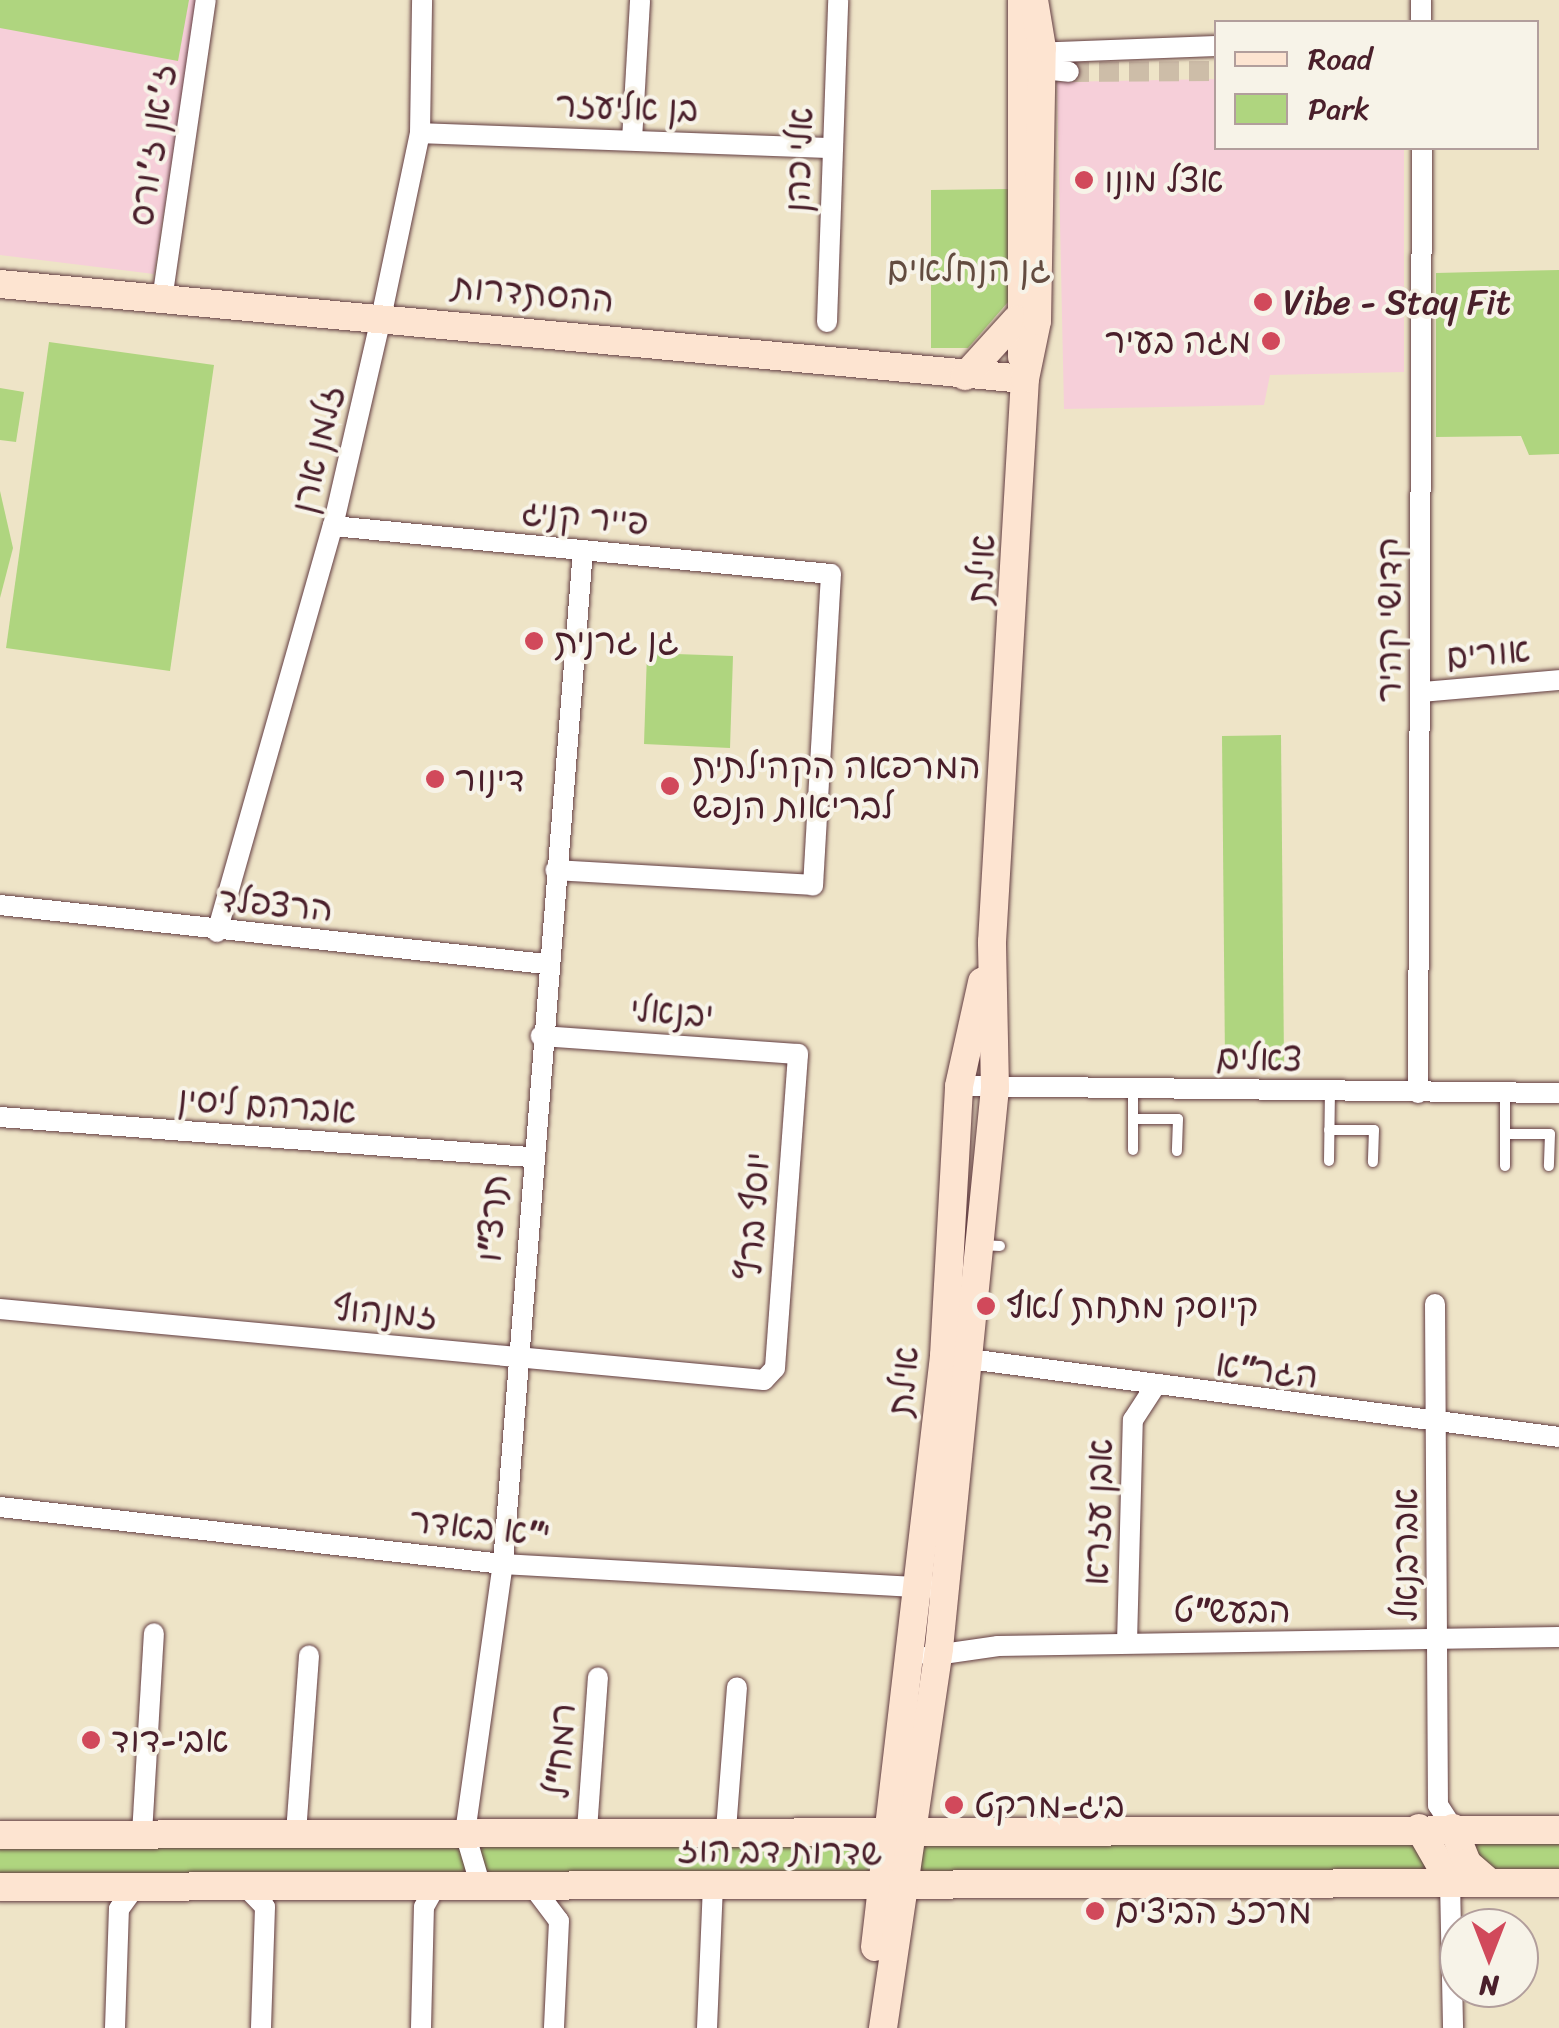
<!DOCTYPE html>
<html>
<head>
<meta charset="utf-8">
<style>
  body { margin:0 }
  #map { position:relative; width:1559px; height:2028px; overflow:hidden; background:#eee4c7; font-family:Sriracha,"Playpen Sans Hebrew",sans-serif }
  div>[style] { position:absolute }
  [style*='--x'] { left:calc(var(--x)*1px); top:calc(var(--y)*1px); width:calc(var(--w)*1px); rotate:calc(var(--a)*1deg) }
  .built>* { inset:0; background:#f6cfd9 }
  .green>* { inset:0; background:#afd57f }
  .street-tunnel>* { height:20px; margin-top:-10px; transform-origin:0; background:repeating-linear-gradient(90deg,#cdbda8 0 20px,transparent 0 30px) }
  .roads { filter:drop-shadow(0 0 2px #633d42) drop-shadow(0 0 2px #633d42) }
  .lane>* { height:10px; margin:-5px; padding:0 5px; transform-origin:5px; border-radius:5px; background:#fff }
  .street>* { height:20px; margin:-10px; padding:0 10px; transform-origin:10px; border-radius:10px; background:#fff }
  .secondary>* { height:28px; margin:-14px; padding:0 14px; transform-origin:14px; border-radius:14px; background:#fde4d1 }
  .dots>* { width:28px; height:28px; translate:-50% -50%; box-sizing:border-box; border:5px solid #f7f3e8; border-radius:50% }
  span { translate:-50% -50%; white-space:nowrap; text-align:center; line-height:1.15; -webkit-text-stroke:8px #f7f3e8; paint-order:stroke }
  .street-label { font-size:35px; color:#4a1f2b }
  .poi-label { font-size:35px; color:#4a1f2b }
  .left { translate:0 -50%; text-align:left }
  .right { translate:-100% -50%; text-align:right }
  .park-label { font-size:35px; color:#634c40 }
  .legend { position:absolute; left:1214px; top:20px; width:325px; height:130px; box-sizing:border-box; background:#f7f3e8; border:2px solid #b29e9c; margin:0; padding:12px 18px; list-style:none; font-size:30px; color:#4a1f2b }
  .legend li { display:flex; align-items:center; gap:20px; height:50px }
  .legend b { width:50px; border:2px solid #b29e9c }
  .north { position:absolute; left:1439px; top:1908px; width:100px; height:100px; box-sizing:border-box; background:#f7f3e8; border:2px solid #b29e9c; border-radius:50%; rotate:180deg; font-size:28px; font-weight:700; line-height:40px; text-align:center; color:#4a1f2b }
  .north::after { content:''; display:block; margin:auto; width:35px; height:45px; background:#d1495b; clip-path:polygon(50% 0,100% 100%,50% 72%,0 100%) }
</style>
</head>
<body>
<div id="map">
  <div class="built">
    <div style="clip-path:polygon(0 0,197px 0,154px 274px,0 255px)"></div>
    <div style="clip-path:polygon(1216px 79px,1216px 148px,1404px 148px,1404px 372px,1270px 375px,1264px 405px,1064px 409px,1057px 82px)"></div>
  </div>
  <div class="green">
    <div style="clip-path:polygon(0 0,189px 0,178px 61px,0 28px)"></div>
    <div style="clip-path:polygon(1008px 189px,1008px 302px,968px 348px,931px 348px,931px 190px)"></div>
    <div style="clip-path:polygon(1559px 270px,1559px 454px,1529px 455px,1521px 436px,1436px 437px,1436px 273px)"></div>
    <div style="clip-path:polygon(49px 342px,214px 365px,170px 671px,6px 648px)"></div>
    <div style="clip-path:polygon(0 388px,24px 392px,16px 442px,0 440px)"></div>
    <div style="clip-path:polygon(0 491px,13px 548px,0 598px)"></div>
    <div style="clip-path:polygon(647px 653px,733px 656px,730px 748px,644px 744px)"></div>
    <div style="clip-path:polygon(1281px 735px,1284px 1063px,1225px 1063px,1222px 736px)"></div>
    <div style="clip-path:polygon(892px 1828px,884px 1889px,0 1887px,0 1835px)"></div>
    <div style="clip-path:polygon(914px 1828px,1419px 1828px,1450px 1882px,904px 1889px)"></div>
    <div style="clip-path:polygon(1475px 1829px,1559px 1830px,1559px 1883px,1490px 1883px,1467px 1863px)"></div>
  </div>
  <div class="street-tunnel">
    <div style="--x:1069;--y:72;--w:147;--a:-0.4"></div>
  </div>
  <div class="roads">
    <div class="lane">
      <div style="--x:1133;--y:1089;--w:61;--a:90"></div>
      <div style="--x:1505;--y:1093;--w:73;--a:90"></div>
      <div style="--x:1133;--y:1119;--w:45;--a:0"></div>
      <div style="--x:1178;--y:1119;--w:32;--a:92"></div>
      <div style="--x:1329;--y:1130;--w:45;--a:0"></div>
      <div style="--x:1374;--y:1130;--w:32;--a:92"></div>
      <div style="--x:1505;--y:1134;--w:45;--a:0"></div>
      <div style="--x:1550;--y:1134;--w:32;--a:92"></div>
      <div style="--x:1329;--y:1161;--w:69;--a:-89.2"></div>
      <div style="--x:981;--y:1245;--w:19;--a:3"></div>
    </div>
    <div class="street">
      <div style="--x:1421;--y:22;--w:22;--a:-90"></div>
      <div style="--x:1032;--y:53;--w:184;--a:-2.2"></div>
      <div style="--x:1033;--y:68;--w:36;--a:6"></div>
      <div style="--x:420;--y:133;--w:412;--a:2.1"></div>
      <div style="--x:632;--y:140;--w:140;--a:-86.7"></div>
      <div style="--x:162;--y:300;--w:303;--a:-81.7"></div>
      <div style="--x:827;--y:322;--w:322;--a:-88"></div>
      <div style="--x:333;--y:526;--w:500;--a:5.51"></div>
      <div style="--x:831;--y:574;--w:312;--a:93.3"></div>
      <div style="--x:813;--y:885;--w:258;--a:-176.7"></div>
      <div style="--x:1422;--y:692;--w:138;--a:-5"></div>
      <div style="--x:0;--y:905;--w:549;--a:6.17"></div>
      <div style="--x:217;--y:932;--w:422;--a:-74.1"></div>
      <div style="--x:333;--y:526;--w:213;--a:-77"></div>
      <div style="--x:381;--y:318;--w:189;--a:-78.1"></div>
      <div style="--x:420;--y:133;--w:133;--a:-89.1"></div>
      <div style="--x:959;--y:1086;--w:600;--a:0.67"></div>
      <div style="--x:1418;--y:1093;--w:945;--a:-89.76"></div>
      <div style="--x:0;--y:1117;--w:531;--a:4.32"></div>
      <div style="--x:1435;--y:1304;--w:501;--a:89.66"></div>
      <div style="--x:1438;--y:1805;--w:27;--a:57"></div>
      <div style="--x:0;--y:1309;--w:767;--a:5.31"></div>
      <div style="--x:764;--y:1380;--w:16;--a:-47"></div>
      <div style="--x:775;--y:1368;--w:315;--a:-85.8"></div>
      <div style="--x:798;--y:1054;--w:258;--a:-176"></div>
      <div style="--x:969;--y:1359;--w:595;--a:7.53"></div>
      <div style="--x:0;--y:1507;--w:506;--a:6.47"></div>
      <div style="--x:503;--y:1564;--w:425;--a:3.2"></div>
      <div style="--x:1127;--y:1643;--w:223;--a:-88.5"></div>
      <div style="--x:1133;--y:1420;--w:37;--a:-57"></div>
      <div style="--x:929;--y:1656;--w:70;--a:-8.2"></div>
      <div style="--x:998;--y:1646;--w:561;--a:-0.92"></div>
      <div style="--x:587;--y:1830;--w:153;--a:-85.9"></div>
      <div style="--x:726;--y:1830;--w:143;--a:-85.6"></div>
      <div style="--x:296;--y:1833;--w:178;--a:-85.8"></div>
      <div style="--x:142;--y:1834;--w:201;--a:-86.6"></div>
      <div style="--x:1450;--y:1882;--w:146;--a:88.8"></div>
      <div style="--x:244;--y:1885;--w:30;--a:46"></div>
      <div style="--x:265;--y:1907;--w:121;--a:91.9"></div>
      <div style="--x:481;--y:1887;--w:56;--a:-106.5"></div>
      <div style="--x:465;--y:1833;--w:272;--a:-82"></div>
      <div style="--x:503;--y:1564;--w:1017;--a:-85.49"></div>
      <div style="--x:534;--y:1888;--w:41;--a:52.9"></div>
      <div style="--x:559;--y:1921;--w:107;--a:92.7"></div>
      <div style="--x:115;--y:2028;--w:119;--a:-88.1"></div>
      <div style="--x:119;--y:1909;--w:29;--a:-54"></div>
      <div style="--x:421;--y:2028;--w:121;--a:-88.6"></div>
      <div style="--x:424;--y:1907;--w:23;--a:-61"></div>
      <div style="--x:707;--y:2028;--w:141;--a:-87.6"></div>
    </div>
    <div class="secondary">
      <div style="--x:0;--y:284;--w:1029;--a:5.3"></div>
      <div style="--x:1022;--y:357;--w:357;--a:-90"></div>
      <div style="--x:965;--y:376;--w:76;--a:-47.7"></div>
      <div style="--x:1419;--y:1828;--w:62;--a:60.1"></div>
      <div style="--x:1453;--y:1828;--w:38;--a:68"></div>
      <div style="--x:1467;--y:1863;--w:30;--a:41"></div>
      <div style="--x:0;--y:1835;--w:1559;--a:-0.18"></div>
      <div style="--x:0;--y:1887;--w:1559;--a:-0.15"></div>
      <div style="--x:875;--y:1947;--w:595;--a:-83.34"></div>
      <div style="--x:944;--y:1356;--w:270;--a:-86.8"></div>
      <div style="--x:959;--y:1086;--w:107;--a:-77.5"></div>
      <div style="--x:883;--y:2028;--w:384;--a:-81.6"></div>
      <div style="--x:939;--y:1648;--w:563;--a:-84.29"></div>
      <div style="--x:995;--y:1088;--w:146;--a:-91.2"></div>
      <div style="--x:992;--y:942;--w:564;--a:-86.65"></div>
      <div style="--x:1025;--y:379;--w:59;--a:-78.3"></div>
      <div style="--x:1037;--y:321;--w:273;--a:-89"></div>
      <div style="--x:1042;--y:48;--w:49;--a:-99.5"></div>
    </div>
  </div>
  <div class="dots">
    <div style="left:1084px;top:180px;background:#d1495b"></div>
    <div style="left:1263px;top:302px;background:#d1495b"></div>
    <div style="left:1271px;top:341px;background:#d1495b"></div>
    <div style="left:534px;top:641px;background:#d1495b"></div>
    <div style="left:435px;top:779px;background:#d1495b"></div>
    <div style="left:670px;top:786px;background:#d1495b"></div>
    <div style="left:986px;top:1306px;background:#d1495b"></div>
    <div style="left:91px;top:1740px;background:#d1495b"></div>
    <div style="left:954px;top:1805px;background:#d1495b"></div>
    <div style="left:1095px;top:1911px;background:#d1495b"></div>
  </div>
  <div class="street-label">
    <span style="left:627px;top:107px;rotate:2deg">בן אליעזר</span>
    <span style="left:152px;top:145px;rotate:-82deg">ז'אן ז'ורס</span>
    <span style="left:799px;top:160px;rotate:-88deg">אלי כהן</span>
    <span style="left:533px;top:293px;rotate:5deg">ההסתדרות</span>
    <span style="left:317px;top:449px;rotate:-77deg">זלמן ארן</span>
    <span style="left:585px;top:517px;rotate:5deg">פייר קניג</span>
    <span style="left:981px;top:569px;rotate:-88deg">אילת</span>
    <span style="left:1389px;top:620px;rotate:-90deg">קדושי קהיר</span>
    <span style="left:1488px;top:653px;rotate:-5deg">אורים</span>
    <span style="left:276px;top:904px;rotate:5deg">הרצפלד</span>
    <span style="left:672px;top:1012px;rotate:4deg">יבנאלי</span>
    <span style="left:1259px;top:1058px;rotate:1deg">צאלים</span>
    <span style="left:267px;top:1105px;rotate:4deg">אברהם ליסין</span>
    <span style="left:753px;top:1216px;rotate:-86deg">יוסף ברץ</span>
    <span style="left:492px;top:1218px;rotate:-86deg">תרצ"ו</span>
    <span style="left:385px;top:1312px;rotate:5deg">זמנהוף</span>
    <span style="left:1267px;top:1370px;rotate:7deg">הגר"א</span>
    <span style="left:903px;top:1381px;rotate:-85deg">אילת</span>
    <span style="left:1098px;top:1512px;rotate:-88deg">אבן עזרא</span>
    <span style="left:480px;top:1527px;rotate:6deg">י"א באדר</span>
    <span style="left:1405px;top:1555px;rotate:-90deg">אברבנאל</span>
    <span style="left:1232px;top:1610px">הבעש"ט</span>
    <span style="left:560px;top:1751px;rotate:-86deg">רמח"ל</span>
    <span style="left:780px;top:1851px;rotate:1deg">שדרות דב הוז</span>
  </div>
  <div class="poi-label">
    <span class="left" style="left:1104px;top:180px">אצל מונו</span>
    <span class="left" style="left:1283px;top:302px">Vibe - Stay Fit</span>
    <span class="right" style="left:1251px;top:341px">מגה בעיר</span>
    <span class="left" style="left:554px;top:641px">גן גרנית</span>
    <span class="left" style="left:692px;top:786px">המרפאה הקהילתית<br>לבריאות הנפש</span>
    <span class="left" style="left:455px;top:779px">דינור</span>
    <span class="left" style="left:1006px;top:1306px">קיוסק מתחת לאף</span>
    <span class="left" style="left:111px;top:1740px">אבי-דוד</span>
    <span class="left" style="left:974px;top:1805px">ביג-מרקט</span>
    <span class="left" style="left:1115px;top:1911px">מרכז הביצים</span>
  </div>
  <div class="park-label">
    <span style="left:969px;top:269px">גן הנחלאים</span>
  </div>
  <ul class="legend">
  <li><b style="height:12px;background:#fde4d1"></b>Road</li>
  <li><b style="height:28px;background:#afd57f"></b>Park</li>
  </ul>
  <div class="north">N</div>
</div>
</body>
</html>
